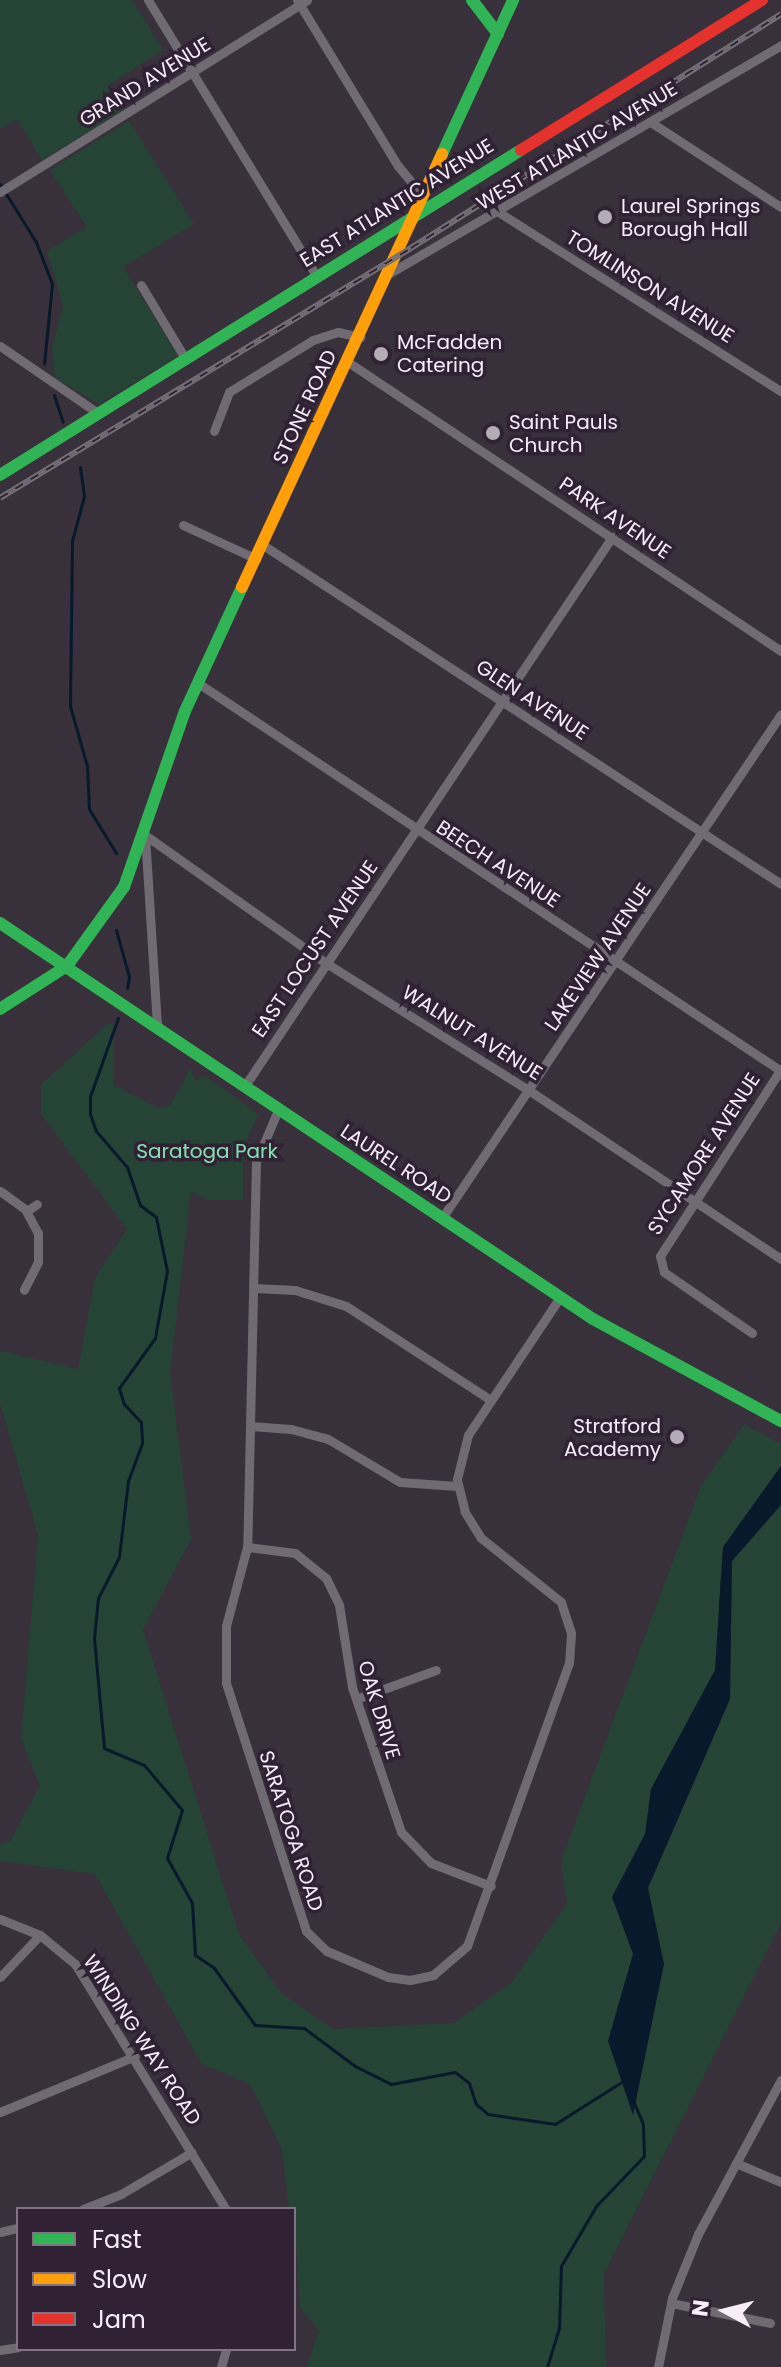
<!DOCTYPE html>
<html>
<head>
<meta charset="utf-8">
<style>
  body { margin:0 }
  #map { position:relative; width:781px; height:2367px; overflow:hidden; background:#38303a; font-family:Poppins,sans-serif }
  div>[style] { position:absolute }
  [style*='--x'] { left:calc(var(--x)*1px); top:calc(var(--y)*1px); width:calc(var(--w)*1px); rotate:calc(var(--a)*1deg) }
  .green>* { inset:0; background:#254435 }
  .water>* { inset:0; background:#08192b }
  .stream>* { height:3px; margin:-1.5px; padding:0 1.5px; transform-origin:1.5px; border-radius:1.5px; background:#08192b }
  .street>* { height:9px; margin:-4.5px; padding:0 4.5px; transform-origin:4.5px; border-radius:4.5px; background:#706b72 }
  .fast>* { height:12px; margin:-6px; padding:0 6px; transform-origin:6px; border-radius:6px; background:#30b455 }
  .slow>* { height:12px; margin:-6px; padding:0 6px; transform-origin:6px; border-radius:6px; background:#ff9f0a }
  .jam>* { height:12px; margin:-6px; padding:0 6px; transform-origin:6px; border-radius:6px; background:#e5322d }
  .rail>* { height:6px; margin-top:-3px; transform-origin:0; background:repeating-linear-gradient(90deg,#302234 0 9px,#746f76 0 18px); box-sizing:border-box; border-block:2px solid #746f76 }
  .dots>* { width:22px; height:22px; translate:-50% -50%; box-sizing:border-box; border:4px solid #302234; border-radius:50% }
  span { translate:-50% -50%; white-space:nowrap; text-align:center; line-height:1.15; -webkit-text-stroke:7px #302234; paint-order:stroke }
  .street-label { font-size:20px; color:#f7eefa }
  .poi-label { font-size:20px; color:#f7eefa }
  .left { translate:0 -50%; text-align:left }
  .right { translate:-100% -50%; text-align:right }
  .park-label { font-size:20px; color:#86e1b1 }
  .legend { position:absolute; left:16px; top:2207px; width:280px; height:144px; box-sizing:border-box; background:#302234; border:2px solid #807483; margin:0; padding:10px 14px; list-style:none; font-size:24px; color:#f7eefa }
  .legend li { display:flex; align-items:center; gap:16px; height:40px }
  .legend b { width:40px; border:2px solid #807483 }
  .north { position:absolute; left:685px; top:2271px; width:80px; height:80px; -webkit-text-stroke:6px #302234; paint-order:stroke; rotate:277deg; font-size:22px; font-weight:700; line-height:32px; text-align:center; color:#f7eefa }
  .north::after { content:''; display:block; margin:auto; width:28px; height:36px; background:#f7eefa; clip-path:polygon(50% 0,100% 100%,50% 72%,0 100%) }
</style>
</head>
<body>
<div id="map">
  <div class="green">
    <div style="clip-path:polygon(0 0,132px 0,163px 50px,107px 86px,122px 111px,42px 160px,17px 119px,0 129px)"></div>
    <div style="clip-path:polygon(129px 121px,194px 224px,123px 267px,178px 356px,99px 404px,55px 378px,52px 348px,63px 306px,47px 251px,87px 227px,50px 170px)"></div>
    <div style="clip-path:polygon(108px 1023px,114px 1026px,114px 1085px,158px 1108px,170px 1105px,190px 1069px,196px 1081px,204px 1075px,258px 1114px,243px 1148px,243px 1200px,209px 1200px,191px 1192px,170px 1373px,191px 1539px,143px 1630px,239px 1934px,281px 1993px,333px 2029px,454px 2023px,512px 1982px,567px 1903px,561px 1861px,701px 1486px,744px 1424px,781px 1444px,781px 1466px,723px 1547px,715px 1670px,651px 1789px,645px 1834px,612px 1897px,633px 1954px,608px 2041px,664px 1965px,648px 1888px,730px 1699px,732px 1561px,781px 1505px,781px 1922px,604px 2274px,606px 2367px,307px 2367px,319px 2331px,300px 2307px,294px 2209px,289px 2209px,282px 2149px,250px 2084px,202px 2064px,95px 1874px,0 1861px,0 1844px,10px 1841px,40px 1786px,21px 1739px,38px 1535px,0 1403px,0 1351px,78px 1369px,95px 1278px,127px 1229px,41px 1114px,41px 1085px)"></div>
  </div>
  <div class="water">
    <div style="clip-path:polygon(781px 1466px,781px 1505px,732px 1561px,730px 1699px,648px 1888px,664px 1964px,633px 2115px,608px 2041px,633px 1954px,612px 1897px,645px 1834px,651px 1789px,715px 1670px,723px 1547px)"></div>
  </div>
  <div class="stream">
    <div style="--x:0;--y:184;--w:68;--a:58.2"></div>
    <div style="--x:36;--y:242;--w:45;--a:69.1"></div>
    <div style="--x:52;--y:284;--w:80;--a:95.7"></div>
    <div style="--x:54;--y:395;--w:28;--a:72"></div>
    <div style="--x:80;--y:467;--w:29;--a:82"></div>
    <div style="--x:84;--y:496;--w:47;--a:104.9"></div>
    <div style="--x:72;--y:541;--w:165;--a:90.7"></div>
    <div style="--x:70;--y:706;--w:62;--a:74.2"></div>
    <div style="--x:87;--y:766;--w:43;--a:87.3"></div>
    <div style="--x:89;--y:809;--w:52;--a:58.5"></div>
    <div style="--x:116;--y:930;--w:49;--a:74.5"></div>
    <div style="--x:129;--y:977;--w:11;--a:100"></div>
    <div style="--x:118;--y:1018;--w:83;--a:109.7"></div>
    <div style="--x:90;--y:1096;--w:18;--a:90"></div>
    <div style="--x:90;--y:1114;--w:18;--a:71"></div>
    <div style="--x:96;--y:1131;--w:48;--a:49.3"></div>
    <div style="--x:127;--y:1167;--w:40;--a:71.1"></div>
    <div style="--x:140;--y:1205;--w:20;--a:37"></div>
    <div style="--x:156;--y:1217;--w:55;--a:78.5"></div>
    <div style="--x:167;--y:1271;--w:68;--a:100.2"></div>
    <div style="--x:155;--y:1338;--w:62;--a:125.8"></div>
    <div style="--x:119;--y:1388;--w:17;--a:73"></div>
    <div style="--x:124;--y:1404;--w:25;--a:47"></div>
    <div style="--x:141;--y:1422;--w:21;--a:87"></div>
    <div style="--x:142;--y:1443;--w:40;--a:110.2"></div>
    <div style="--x:128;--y:1481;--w:77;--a:96.8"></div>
    <div style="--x:119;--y:1557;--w:46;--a:117.1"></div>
    <div style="--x:98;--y:1598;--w:40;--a:95.7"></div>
    <div style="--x:94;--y:1638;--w:110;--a:84.8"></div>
    <div style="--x:104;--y:1748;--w:43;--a:23"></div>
    <div style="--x:144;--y:1765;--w:59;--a:49.8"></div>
    <div style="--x:182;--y:1810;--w:50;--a:107.4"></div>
    <div style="--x:167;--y:1858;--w:51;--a:60.9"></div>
    <div style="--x:192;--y:1903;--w:52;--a:86.7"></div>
    <div style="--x:195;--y:1955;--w:23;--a:34"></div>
    <div style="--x:214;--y:1968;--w:70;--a:54.3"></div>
    <div style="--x:255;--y:2025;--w:49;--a:3.5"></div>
    <div style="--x:304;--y:2028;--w:64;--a:36.7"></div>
    <div style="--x:355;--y:2066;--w:40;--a:26.6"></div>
    <div style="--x:391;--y:2084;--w:65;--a:-10.6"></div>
    <div style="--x:455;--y:2072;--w:18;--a:38"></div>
    <div style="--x:469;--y:2083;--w:22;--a:72"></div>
    <div style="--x:476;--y:2104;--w:16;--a:40"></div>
    <div style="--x:488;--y:2114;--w:68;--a:8.5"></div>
    <div style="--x:555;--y:2124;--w:80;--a:-32.3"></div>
    <div style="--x:720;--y:1606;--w:32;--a:-86"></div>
    <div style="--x:547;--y:2367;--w:41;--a:-72.9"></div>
    <div style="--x:559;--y:2328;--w:62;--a:-88.2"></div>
    <div style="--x:561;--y:2266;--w:69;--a:-59.7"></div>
    <div style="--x:596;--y:2206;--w:69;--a:-46.2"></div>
    <div style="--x:644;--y:2156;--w:32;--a:-92"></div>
    <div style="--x:643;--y:2124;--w:25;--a:-113"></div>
  </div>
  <div class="street">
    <div style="--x:148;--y:0;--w:324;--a:58.6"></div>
    <div style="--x:297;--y:0;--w:194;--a:58.7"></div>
    <div style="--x:398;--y:166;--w:39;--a:50"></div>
    <div style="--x:652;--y:123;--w:154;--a:33.1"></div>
    <div style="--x:0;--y:192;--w:362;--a:-32"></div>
    <div style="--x:500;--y:213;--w:333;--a:32.4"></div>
    <div style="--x:388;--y:274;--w:455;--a:-30.2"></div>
    <div style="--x:141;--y:285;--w:87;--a:59"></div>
    <div style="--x:0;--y:346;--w:119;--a:34.4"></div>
    <div style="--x:348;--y:362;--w:521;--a:33.72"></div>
    <div style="--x:214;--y:431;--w:42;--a:-69"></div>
    <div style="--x:229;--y:392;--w:99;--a:-31.8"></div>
    <div style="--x:313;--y:340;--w:26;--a:-18"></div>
    <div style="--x:338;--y:332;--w:23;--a:13"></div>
    <div style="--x:183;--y:525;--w:81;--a:24.7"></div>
    <div style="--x:263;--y:545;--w:619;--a:33.2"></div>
    <div style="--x:198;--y:683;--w:700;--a:33.64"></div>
    <div style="--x:145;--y:835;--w:222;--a:35.3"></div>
    <div style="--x:326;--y:963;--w:241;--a:32.1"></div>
    <div style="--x:530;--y:1091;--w:302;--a:33.8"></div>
    <div style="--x:145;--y:835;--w:193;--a:86.4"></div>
    <div style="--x:244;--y:1087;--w:662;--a:-56.21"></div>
    <div style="--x:278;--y:1110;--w:56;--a:112.9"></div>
    <div style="--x:256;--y:1162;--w:385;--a:91.3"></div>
    <div style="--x:247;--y:1547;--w:82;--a:104.9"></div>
    <div style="--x:226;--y:1626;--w:57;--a:90"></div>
    <div style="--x:226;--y:1683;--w:261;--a:72.1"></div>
    <div style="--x:306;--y:1931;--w:29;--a:44"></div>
    <div style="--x:327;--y:1951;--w:66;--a:23.1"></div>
    <div style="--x:388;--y:1977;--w:22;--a:8"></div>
    <div style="--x:410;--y:1980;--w:24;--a:-12"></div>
    <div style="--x:433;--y:1975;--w:45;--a:-40.5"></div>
    <div style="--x:467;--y:1946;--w:301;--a:-70.2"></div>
    <div style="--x:569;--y:1663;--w:30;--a:-86"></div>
    <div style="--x:571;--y:1633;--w:33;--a:-108"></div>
    <div style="--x:561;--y:1602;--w:102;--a:-141.3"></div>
    <div style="--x:481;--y:1538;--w:31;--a:-122"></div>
    <div style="--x:465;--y:1512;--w:34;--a:-104"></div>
    <div style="--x:457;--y:1479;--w:45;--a:-76"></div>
    <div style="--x:468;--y:1435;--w:166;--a:-56.3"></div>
    <div style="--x:0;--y:1191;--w:31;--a:36"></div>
    <div style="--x:25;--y:1209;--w:27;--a:62"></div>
    <div style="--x:38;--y:1233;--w:29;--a:90"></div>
    <div style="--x:38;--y:1262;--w:31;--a:117"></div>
    <div style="--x:27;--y:1211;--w:12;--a:-35"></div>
    <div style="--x:442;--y:1218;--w:607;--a:-56.07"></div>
    <div style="--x:254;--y:1288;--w:41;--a:2.8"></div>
    <div style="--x:295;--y:1290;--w:53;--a:17.4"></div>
    <div style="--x:346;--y:1306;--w:173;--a:33"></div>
    <div style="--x:752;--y:1333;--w:107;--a:-145.3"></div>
    <div style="--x:664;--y:1272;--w:16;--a:-104"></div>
    <div style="--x:660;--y:1256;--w:223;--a:-57.1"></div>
    <div style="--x:251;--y:1426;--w:40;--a:4.3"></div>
    <div style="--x:291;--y:1429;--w:38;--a:15"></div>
    <div style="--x:328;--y:1439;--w:84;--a:30.8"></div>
    <div style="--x:400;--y:1482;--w:57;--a:4"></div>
    <div style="--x:247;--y:1547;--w:48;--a:7.1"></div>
    <div style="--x:295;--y:1553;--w:40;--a:39"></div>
    <div style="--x:326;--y:1578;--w:30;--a:64"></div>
    <div style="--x:339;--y:1605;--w:83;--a:81"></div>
    <div style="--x:352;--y:1687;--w:153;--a:71.3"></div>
    <div style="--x:401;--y:1832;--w:43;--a:45.9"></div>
    <div style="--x:431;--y:1863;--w:64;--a:21"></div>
    <div style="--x:356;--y:1699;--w:85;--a:-19.9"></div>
    <div style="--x:0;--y:1919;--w:43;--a:21.8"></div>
    <div style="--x:40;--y:1935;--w:45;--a:39.6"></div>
    <div style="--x:75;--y:1964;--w:288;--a:58.4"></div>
    <div style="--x:0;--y:1977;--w:58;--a:-46.4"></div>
    <div style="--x:0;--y:2112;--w:146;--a:-22.5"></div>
    <div style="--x:736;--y:2163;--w:49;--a:22.9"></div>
    <div style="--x:83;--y:2209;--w:41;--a:-21.5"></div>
    <div style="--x:121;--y:2194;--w:82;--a:-30.6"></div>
    <div style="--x:0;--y:2232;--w:18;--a:-13"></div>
    <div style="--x:671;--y:2303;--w:101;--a:11.4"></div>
    <div style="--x:0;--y:2350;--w:18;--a:-9"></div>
    <div style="--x:221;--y:2367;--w:19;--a:-74"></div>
    <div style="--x:658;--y:2367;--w:70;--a:-78.5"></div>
    <div style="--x:672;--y:2298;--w:69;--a:-67.9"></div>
    <div style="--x:698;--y:2234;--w:175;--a:-61.7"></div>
  </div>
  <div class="fast">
    <div style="--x:472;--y:0;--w:43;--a:52.6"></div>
    <div style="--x:442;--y:154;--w:170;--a:-65.2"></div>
    <div style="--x:0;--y:475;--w:614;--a:-31.96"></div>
    <div style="--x:0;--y:923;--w:713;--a:33.73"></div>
    <div style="--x:593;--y:1319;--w:214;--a:28.5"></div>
    <div style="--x:0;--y:1009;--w:80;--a:-32.7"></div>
    <div style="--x:67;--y:966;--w:97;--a:-54.2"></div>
    <div style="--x:124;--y:887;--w:186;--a:-70.9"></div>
    <div style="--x:185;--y:711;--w:136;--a:-65.3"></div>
  </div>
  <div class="slow">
    <div style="--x:242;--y:587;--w:477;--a:-65.2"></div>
  </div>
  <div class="jam">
    <div style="--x:521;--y:150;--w:284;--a:-31.9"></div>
  </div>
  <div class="rail">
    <div style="--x:0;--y:498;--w:481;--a:-31.3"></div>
    <div style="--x:411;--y:248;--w:438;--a:-32.3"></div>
  </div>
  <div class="dots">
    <div style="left:605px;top:217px;background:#b4acb7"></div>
    <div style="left:381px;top:354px;background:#b4acb7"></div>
    <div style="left:493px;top:433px;background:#b4acb7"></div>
    <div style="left:677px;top:1437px;background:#b4acb7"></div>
  </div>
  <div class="street-label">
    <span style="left:145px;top:82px;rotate:-32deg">GRAND AVENUE</span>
    <span style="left:577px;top:146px;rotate:-31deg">WEST ATLANTIC AVENUE</span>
    <span style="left:397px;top:203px;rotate:-32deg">EAST ATLANTIC AVENUE</span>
    <span style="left:650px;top:287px;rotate:32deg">TOMLINSON AVENUE</span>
    <span style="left:305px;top:407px;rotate:-65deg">STONE ROAD</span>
    <span style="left:615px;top:518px;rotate:34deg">PARK AVENUE</span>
    <span style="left:532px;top:700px;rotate:33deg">GLEN AVENUE</span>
    <span style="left:498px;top:864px;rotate:33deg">BEECH AVENUE</span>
    <span style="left:315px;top:949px;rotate:-56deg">EAST LOCUST AVENUE</span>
    <span style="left:598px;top:957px;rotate:-56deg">LAKEVIEW AVENUE</span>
    <span style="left:472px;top:1033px;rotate:32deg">WALNUT AVENUE</span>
    <span style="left:704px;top:1154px;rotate:-57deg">SYCAMORE AVENUE</span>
    <span style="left:396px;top:1164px;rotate:33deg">LAUREL ROAD</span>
    <span style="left:379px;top:1710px;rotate:73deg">OAK DRIVE</span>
    <span style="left:291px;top:1831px;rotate:72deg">SARATOGA ROAD</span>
    <span style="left:142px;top:2040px;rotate:57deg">WINDING WAY ROAD</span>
  </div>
  <div class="poi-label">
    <span class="left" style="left:621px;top:218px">Laurel Springs<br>Borough Hall</span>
    <span class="left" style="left:397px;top:354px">McFadden<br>Catering</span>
    <span class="left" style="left:509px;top:434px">Saint Pauls<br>Church</span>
    <span class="right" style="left:661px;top:1438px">Stratford<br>Academy</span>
  </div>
  <div class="park-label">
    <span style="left:207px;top:1151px">Saratoga Park</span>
  </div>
  <ul class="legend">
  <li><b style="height:10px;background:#30b455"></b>Fast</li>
  <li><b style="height:10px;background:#ff9f0a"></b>Slow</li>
  <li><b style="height:10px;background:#e5322d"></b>Jam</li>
  </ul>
  <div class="north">N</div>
</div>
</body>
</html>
